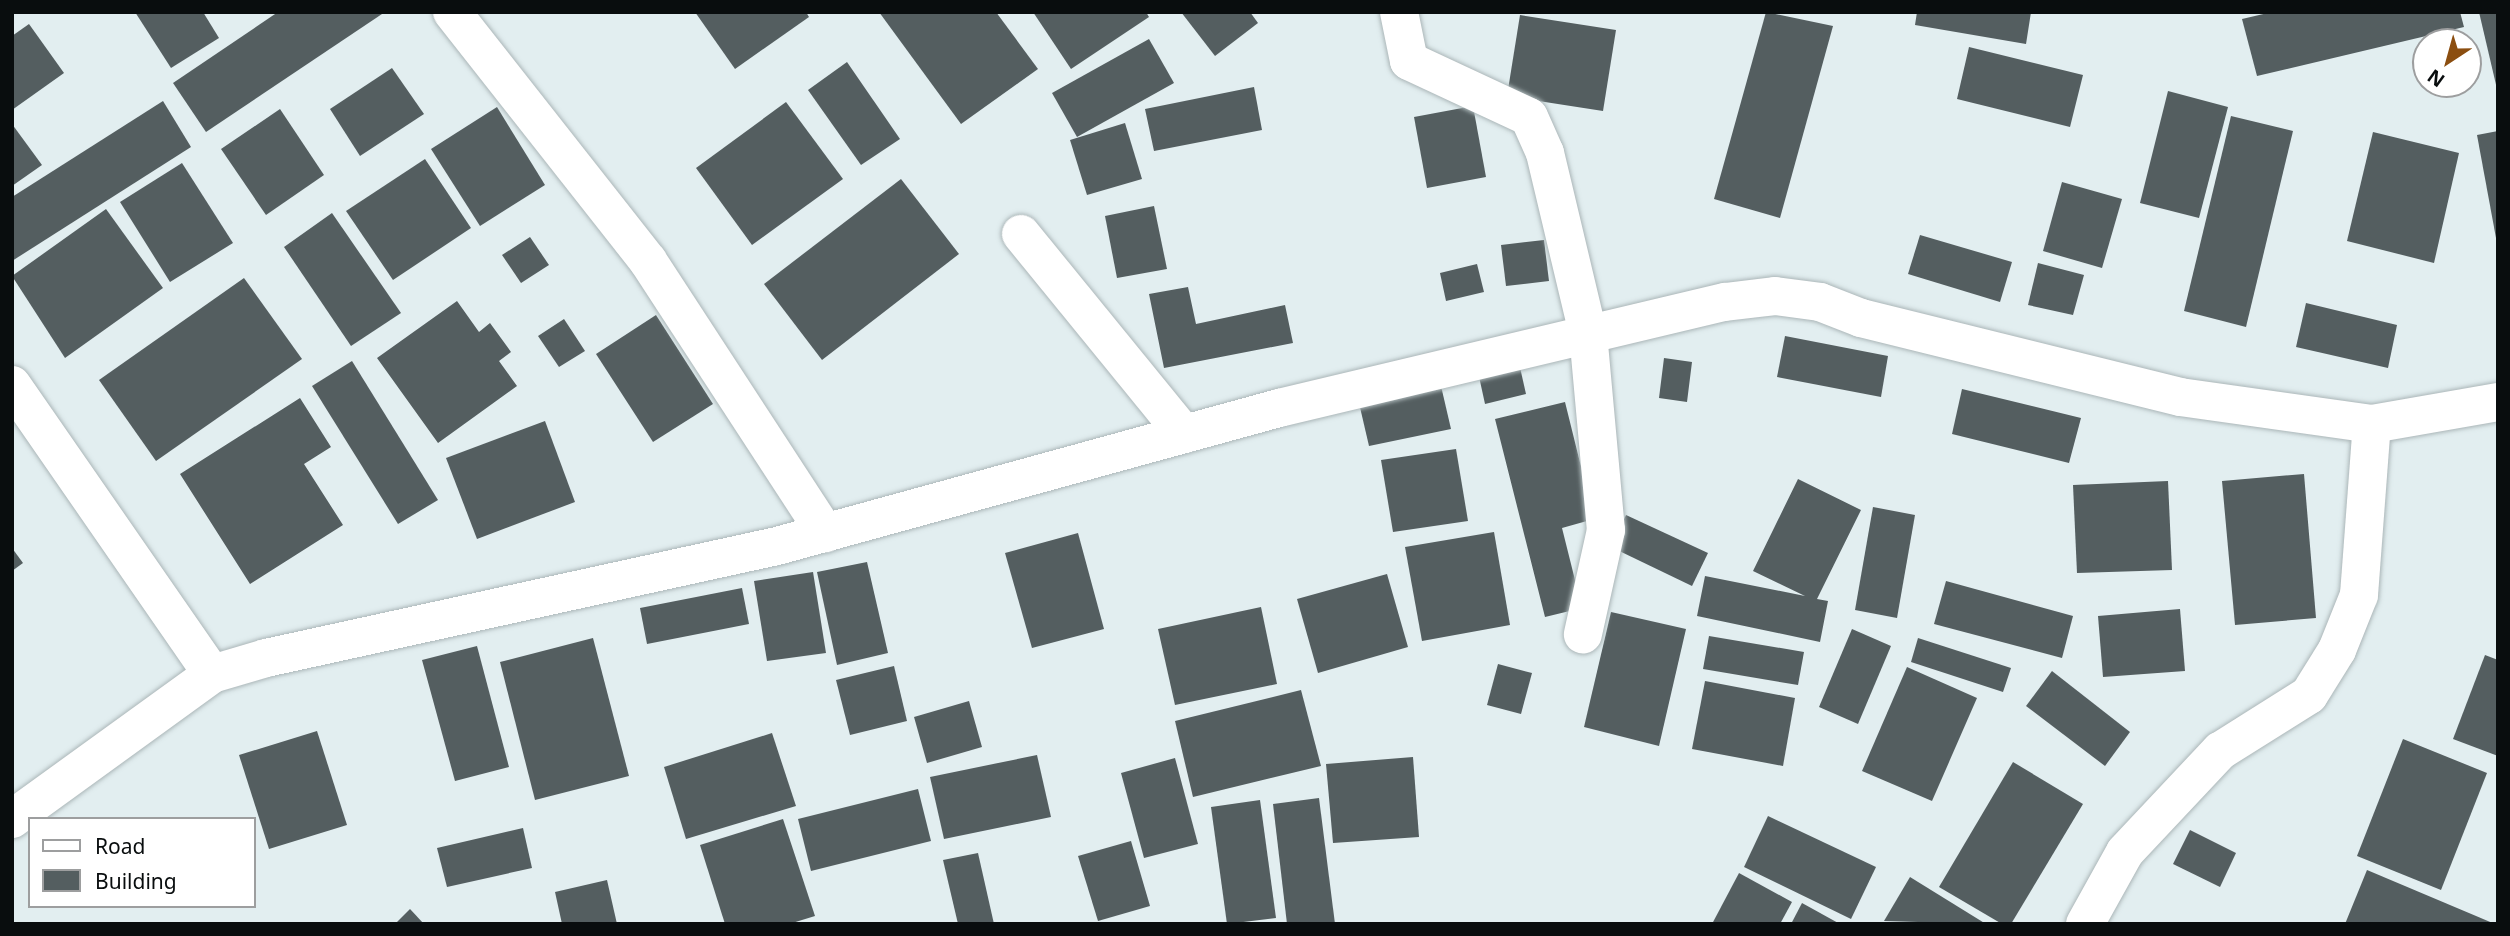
<!DOCTYPE html>
<html>
<head>
<meta charset="utf-8">
<style>
  body { margin:0 }
  #map { position:relative; width:2510px; height:936px; overflow:hidden; background:#e2eef0; font-family:"Noto Sans",sans-serif }
  div>[style] { position:absolute }
  [style*='--x'] { left:calc(var(--x)*1px); top:calc(var(--y)*1px); width:calc(var(--w)*1px); rotate:calc(var(--a)*1deg) }
  .building>* { inset:0; background:#545e60 }
  .roads { filter:drop-shadow(0 0 2px #abb6b8) drop-shadow(0 0 2px #abb6b8) }
  .minor>* { height:38px; margin:-19px; padding:0 19px; transform-origin:19px; border-radius:19px; background:#fff }
  span { translate:-50% -50%; white-space:nowrap; text-align:center; line-height:1.15; -webkit-text-stroke:7px #fff; paint-order:stroke }
  .frame { position:absolute; inset:0; border:14px solid #090d0e; pointer-events:none }
  .legend { position:absolute; left:28px; top:817px; width:228px; height:91px; box-sizing:border-box; background:#fff; border:2px solid #9d9e9f; margin:0; padding:9px 12px; list-style:none; font-size:21px; color:#090d0e }
  .legend li { display:flex; align-items:center; gap:14px; height:35px }
  .legend b { width:35px; border:2px solid #9d9e9f }
  .north { position:absolute; left:2412px; top:28px; width:70px; height:70px; box-sizing:border-box; background:#fff; border:2px solid #9d9e9f; border-radius:50%; rotate:216deg; font-size:19px; font-weight:700; line-height:28px; text-align:center; color:#090d0e }
  .north::after { content:''; display:block; margin:auto; width:24px; height:32px; background:#8b4e10; clip-path:polygon(50% 0,100% 100%,50% 72%,0 100%) }
</style>
</head>
<body>
<div id="map">
  <div class="building">
    <div style="clip-path:polygon(135px 12px,203px 12px,219px 38px,171px 68px)"></div>
    <div style="clip-path:polygon(278px 12px,385px 12px,206px 132px,173px 83px)"></div>
    <div style="clip-path:polygon(695px 12px,806px 12px,809px 17px,735px 69px)"></div>
    <div style="clip-path:polygon(879px 12px,996px 12px,1038px 69px,961px 124px)"></div>
    <div style="clip-path:polygon(1033px 12px,1146px 12px,1149px 17px,1071px 69px)"></div>
    <div style="clip-path:polygon(1181px 12px,1250px 12px,1258px 23px,1215px 56px)"></div>
    <div style="clip-path:polygon(1766px 12px,1833px 26px,1780px 218px,1714px 199px)"></div>
    <div style="clip-path:polygon(1917px 12px,2031px 12px,2026px 44px,1915px 25px)"></div>
    <div style="clip-path:polygon(2272px 12px,2460px 12px,2464px 27px,2257px 76px,2242px 19px)"></div>
    <div style="clip-path:polygon(2479px 12px,2498px 12px,2498px 89px,2497px 89px)"></div>
    <div style="clip-path:polygon(1520px 15px,1616px 30px,1603px 111px,1507px 96px)"></div>
    <div style="clip-path:polygon(29px 24px,64px 73px,12px 110px,12px 36px)"></div>
    <div style="clip-path:polygon(1149px 39px,1174px 83px,1077px 137px,1052px 93px)"></div>
    <div style="clip-path:polygon(1969px 47px,2083px 75px,2070px 127px,1957px 99px)"></div>
    <div style="clip-path:polygon(847px 62px,900px 139px,861px 165px,808px 90px)"></div>
    <div style="clip-path:polygon(392px 68px,424px 114px,360px 156px,330px 109px)"></div>
    <div style="clip-path:polygon(1254px 87px,1262px 130px,1154px 151px,1145px 109px)"></div>
    <div style="clip-path:polygon(2168px 91px,2228px 107px,2199px 218px,2140px 203px)"></div>
    <div style="clip-path:polygon(163px 101px,191px 147px,12px 261px,12px 197px)"></div>
    <div style="clip-path:polygon(786px 102px,843px 179px,752px 245px,696px 168px)"></div>
    <div style="clip-path:polygon(1473px 106px,1486px 177px,1427px 188px,1414px 117px)"></div>
    <div style="clip-path:polygon(497px 107px,545px 185px,480px 226px,431px 149px)"></div>
    <div style="clip-path:polygon(280px 109px,324px 175px,266px 215px,221px 149px)"></div>
    <div style="clip-path:polygon(2231px 116px,2293px 131px,2246px 327px,2184px 311px)"></div>
    <div style="clip-path:polygon(1125px 123px,1142px 179px,1087px 195px,1070px 140px)"></div>
    <div style="clip-path:polygon(12px 124px,42px 165px,12px 186px)"></div>
    <div style="clip-path:polygon(2498px 131px,2498px 238px,2496px 238px,2477px 135px)"></div>
    <div style="clip-path:polygon(2373px 132px,2459px 153px,2434px 263px,2347px 241px)"></div>
    <div style="clip-path:polygon(425px 159px,471px 228px,393px 280px,346px 211px)"></div>
    <div style="clip-path:polygon(182px 163px,233px 243px,170px 282px,120px 202px)"></div>
    <div style="clip-path:polygon(901px 179px,959px 254px,822px 360px,764px 284px)"></div>
    <div style="clip-path:polygon(2062px 182px,2122px 199px,2102px 268px,2043px 251px)"></div>
    <div style="clip-path:polygon(1154px 206px,1167px 269px,1117px 278px,1105px 216px)"></div>
    <div style="clip-path:polygon(106px 209px,163px 288px,65px 358px,12px 276px)"></div>
    <div style="clip-path:polygon(332px 213px,401px 313px,351px 346px,284px 247px)"></div>
    <div style="clip-path:polygon(1920px 235px,2012px 262px,2000px 302px,1908px 274px)"></div>
    <div style="clip-path:polygon(530px 237px,549px 265px,521px 283px,502px 255px)"></div>
    <div style="clip-path:polygon(1544px 240px,1549px 281px,1506px 286px,1501px 245px)"></div>
    <div style="clip-path:polygon(2038px 263px,2084px 275px,2073px 315px,2028px 305px)"></div>
    <div style="clip-path:polygon(1477px 264px,1484px 292px,1446px 301px,1440px 273px)"></div>
    <div style="clip-path:polygon(244px 278px,302px 359px,156px 461px,99px 380px)"></div>
    <div style="clip-path:polygon(1188px 287px,1196px 324px,1285px 305px,1293px 343px,1164px 368px,1149px 294px)"></div>
    <div style="clip-path:polygon(457px 301px,479px 332px,490px 323px,511px 352px,499px 361px,517px 386px,438px 443px,377px 358px)"></div>
    <div style="clip-path:polygon(2306px 303px,2397px 325px,2388px 368px,2296px 347px)"></div>
    <div style="clip-path:polygon(656px 315px,713px 404px,653px 442px,596px 354px)"></div>
    <div style="clip-path:polygon(564px 319px,585px 351px,559px 367px,538px 336px)"></div>
    <div style="clip-path:polygon(1785px 336px,1888px 356px,1881px 397px,1777px 377px)"></div>
    <div style="clip-path:polygon(1664px 358px,1692px 362px,1687px 402px,1659px 398px)"></div>
    <div style="clip-path:polygon(352px 361px,438px 500px,398px 524px,312px 386px)"></div>
    <div style="clip-path:polygon(1519px 363px,1526px 394px,1485px 404px,1478px 372px)"></div>
    <div style="clip-path:polygon(1441px 386px,1451px 429px,1369px 446px,1359px 403px)"></div>
    <div style="clip-path:polygon(1962px 389px,2081px 418px,2069px 463px,1952px 434px)"></div>
    <div style="clip-path:polygon(300px 398px,331px 447px,304px 464px,343px 525px,250px 584px,180px 474px)"></div>
    <div style="clip-path:polygon(1565px 402px,1594px 519px,1562px 528px,1582px 608px,1545px 617px,1495px 419px)"></div>
    <div style="clip-path:polygon(545px 421px,575px 502px,477px 539px,446px 458px)"></div>
    <div style="clip-path:polygon(1456px 449px,1468px 521px,1393px 532px,1381px 460px)"></div>
    <div style="clip-path:polygon(2304px 474px,2316px 618px,2235px 625px,2222px 481px)"></div>
    <div style="clip-path:polygon(1798px 479px,1861px 510px,1817px 599px,1828px 601px,1820px 642px,1697px 616px,1705px 576px,1805px 596px,1753px 571px)"></div>
    <div style="clip-path:polygon(2168px 481px,2172px 570px,2077px 573px,2073px 485px)"></div>
    <div style="clip-path:polygon(1873px 507px,1915px 515px,1897px 618px,1855px 610px)"></div>
    <div style="clip-path:polygon(1626px 515px,1708px 553px,1692px 586px,1611px 547px)"></div>
    <div style="clip-path:polygon(1494px 532px,1510px 625px,1422px 641px,1405px 547px)"></div>
    <div style="clip-path:polygon(1078px 533px,1104px 629px,1032px 648px,1005px 553px)"></div>
    <div style="clip-path:polygon(12px 548px,23px 563px,12px 571px)"></div>
    <div style="clip-path:polygon(867px 562px,888px 653px,837px 665px,817px 572px)"></div>
    <div style="clip-path:polygon(813px 572px,826px 653px,767px 661px,754px 581px)"></div>
    <div style="clip-path:polygon(1387px 574px,1408px 647px,1318px 673px,1297px 599px)"></div>
    <div style="clip-path:polygon(1946px 581px,2073px 616px,2062px 658px,1934px 624px)"></div>
    <div style="clip-path:polygon(742px 588px,749px 624px,647px 644px,640px 608px)"></div>
    <div style="clip-path:polygon(1261px 607px,1277px 684px,1175px 705px,1158px 629px)"></div>
    <div style="clip-path:polygon(2180px 609px,2185px 671px,2103px 677px,2098px 616px)"></div>
    <div style="clip-path:polygon(1611px 612px,1686px 629px,1659px 746px,1584px 727px)"></div>
    <div style="clip-path:polygon(1852px 629px,1891px 646px,1858px 724px,1819px 707px)"></div>
    <div style="clip-path:polygon(1709px 636px,1804px 652px,1798px 685px,1703px 669px)"></div>
    <div style="clip-path:polygon(593px 638px,629px 776px,535px 800px,500px 662px)"></div>
    <div style="clip-path:polygon(1918px 638px,2011px 668px,2003px 692px,1911px 662px)"></div>
    <div style="clip-path:polygon(477px 646px,509px 767px,455px 781px,422px 660px)"></div>
    <div style="clip-path:polygon(2485px 655px,2498px 660px,2498px 756px,2453px 739px)"></div>
    <div style="clip-path:polygon(1498px 664px,1532px 673px,1521px 714px,1487px 705px)"></div>
    <div style="clip-path:polygon(894px 666px,907px 721px,850px 735px,836px 680px)"></div>
    <div style="clip-path:polygon(1907px 667px,1977px 698px,1932px 801px,1862px 771px)"></div>
    <div style="clip-path:polygon(2052px 671px,2130px 732px,2105px 766px,2026px 706px)"></div>
    <div style="clip-path:polygon(1705px 681px,1795px 698px,1783px 766px,1692px 749px)"></div>
    <div style="clip-path:polygon(1301px 690px,1321px 766px,1193px 797px,1175px 721px)"></div>
    <div style="clip-path:polygon(969px 701px,982px 747px,927px 763px,914px 717px)"></div>
    <div style="clip-path:polygon(317px 731px,347px 825px,269px 849px,239px 755px)"></div>
    <div style="clip-path:polygon(772px 733px,796px 806px,686px 839px,664px 767px)"></div>
    <div style="clip-path:polygon(2403px 739px,2487px 773px,2441px 890px,2357px 856px)"></div>
    <div style="clip-path:polygon(1037px 755px,1051px 817px,944px 839px,930px 777px)"></div>
    <div style="clip-path:polygon(1413px 757px,1419px 837px,1333px 843px,1326px 764px)"></div>
    <div style="clip-path:polygon(1175px 758px,1198px 844px,1144px 858px,1121px 773px)"></div>
    <div style="clip-path:polygon(2013px 762px,2083px 804px,2011px 924px,2002px 924px,1939px 887px)"></div>
    <div style="clip-path:polygon(918px 789px,931px 841px,811px 871px,798px 819px)"></div>
    <div style="clip-path:polygon(1319px 798px,1335px 924px,1287px 924px,1273px 804px)"></div>
    <div style="clip-path:polygon(1260px 800px,1276px 918px,1227px 924px,1211px 807px)"></div>
    <div style="clip-path:polygon(1768px 816px,1876px 867px,1851px 919px,1744px 867px)"></div>
    <div style="clip-path:polygon(783px 819px,815px 916px,789px 924px,725px 924px,700px 845px)"></div>
    <div style="clip-path:polygon(523px 828px,532px 868px,447px 887px,437px 848px)"></div>
    <div style="clip-path:polygon(2190px 830px,2236px 853px,2220px 887px,2173px 864px)"></div>
    <div style="clip-path:polygon(1131px 841px,1150px 906px,1098px 921px,1078px 856px)"></div>
    <div style="clip-path:polygon(978px 853px,994px 924px,958px 924px,943px 860px)"></div>
    <div style="clip-path:polygon(2367px 870px,2495px 924px,2345px 924px)"></div>
    <div style="clip-path:polygon(1739px 873px,1792px 902px,1780px 924px,1712px 924px)"></div>
    <div style="clip-path:polygon(1910px 877px,1986px 924px,1884px 921px)"></div>
    <div style="clip-path:polygon(607px 880px,617px 924px,562px 924px,555px 892px)"></div>
    <div style="clip-path:polygon(1802px 903px,1840px 924px,1791px 924px)"></div>
    <div style="clip-path:polygon(410px 909px,424px 924px,395px 924px)"></div>
  </div>
  <div class="roads">
    <div class="minor">
      <div style="--x:452;--y:12;--w:317;--a:51.8"></div>
      <div style="--x:648;--y:261;--w:325;--a:56.9"></div>
      <div style="--x:1399;--y:12;--w:50;--a:78.5"></div>
      <div style="--x:1409;--y:61;--w:132;--a:25"></div>
      <div style="--x:1529;--y:117;--w:39;--a:66"></div>
      <div style="--x:1545;--y:153;--w:185;--a:76.6"></div>
      <div style="--x:1588;--y:333;--w:198;--a:84.8"></div>
      <div style="--x:1606;--y:530;--w:107;--a:102.5"></div>
      <div style="--x:1021;--y:234;--w:258;--a:50.8"></div>
      <div style="--x:12;--y:385;--w:351;--a:55.3"></div>
      <div style="--x:12;--y:819;--w:247;--a:-35.9"></div>
      <div style="--x:212;--y:674;--w:56;--a:-16.5"></div>
      <div style="--x:266;--y:658;--w:523;--a:-12.36"></div>
      <div style="--x:777;--y:546;--w:521;--a:-15.37"></div>
      <div style="--x:1279;--y:408;--w:458;--a:-13.4"></div>
      <div style="--x:1725;--y:302;--w:50;--a:-6.8"></div>
      <div style="--x:1775;--y:296;--w:45;--a:7.6"></div>
      <div style="--x:1820;--y:302;--w:44;--a:21.3"></div>
      <div style="--x:1861;--y:318;--w:329;--a:13.9"></div>
      <div style="--x:2180;--y:397;--w:194;--a:8"></div>
      <div style="--x:2372;--y:424;--w:128;--a:-9.9"></div>
      <div style="--x:2085;--y:924;--w:82;--a:-60.9"></div>
      <div style="--x:2125;--y:852;--w:139;--a:-46.8"></div>
      <div style="--x:2220;--y:751;--w:105;--a:-32.2"></div>
      <div style="--x:2309;--y:695;--w:53;--a:-58.1"></div>
      <div style="--x:2337;--y:650;--w:59;--a:-68.2"></div>
      <div style="--x:2359;--y:595;--w:171;--a:-85.7"></div>
    </div>
  </div>
  <div class="frame"></div>
  <ul class="legend">
  <li><b style="height:9px;background:#fff"></b>Road</li>
  <li><b style="height:19px;background:#545e60"></b>Building</li>
  </ul>
  <div class="north">N</div>
</div>
</body>
</html>
